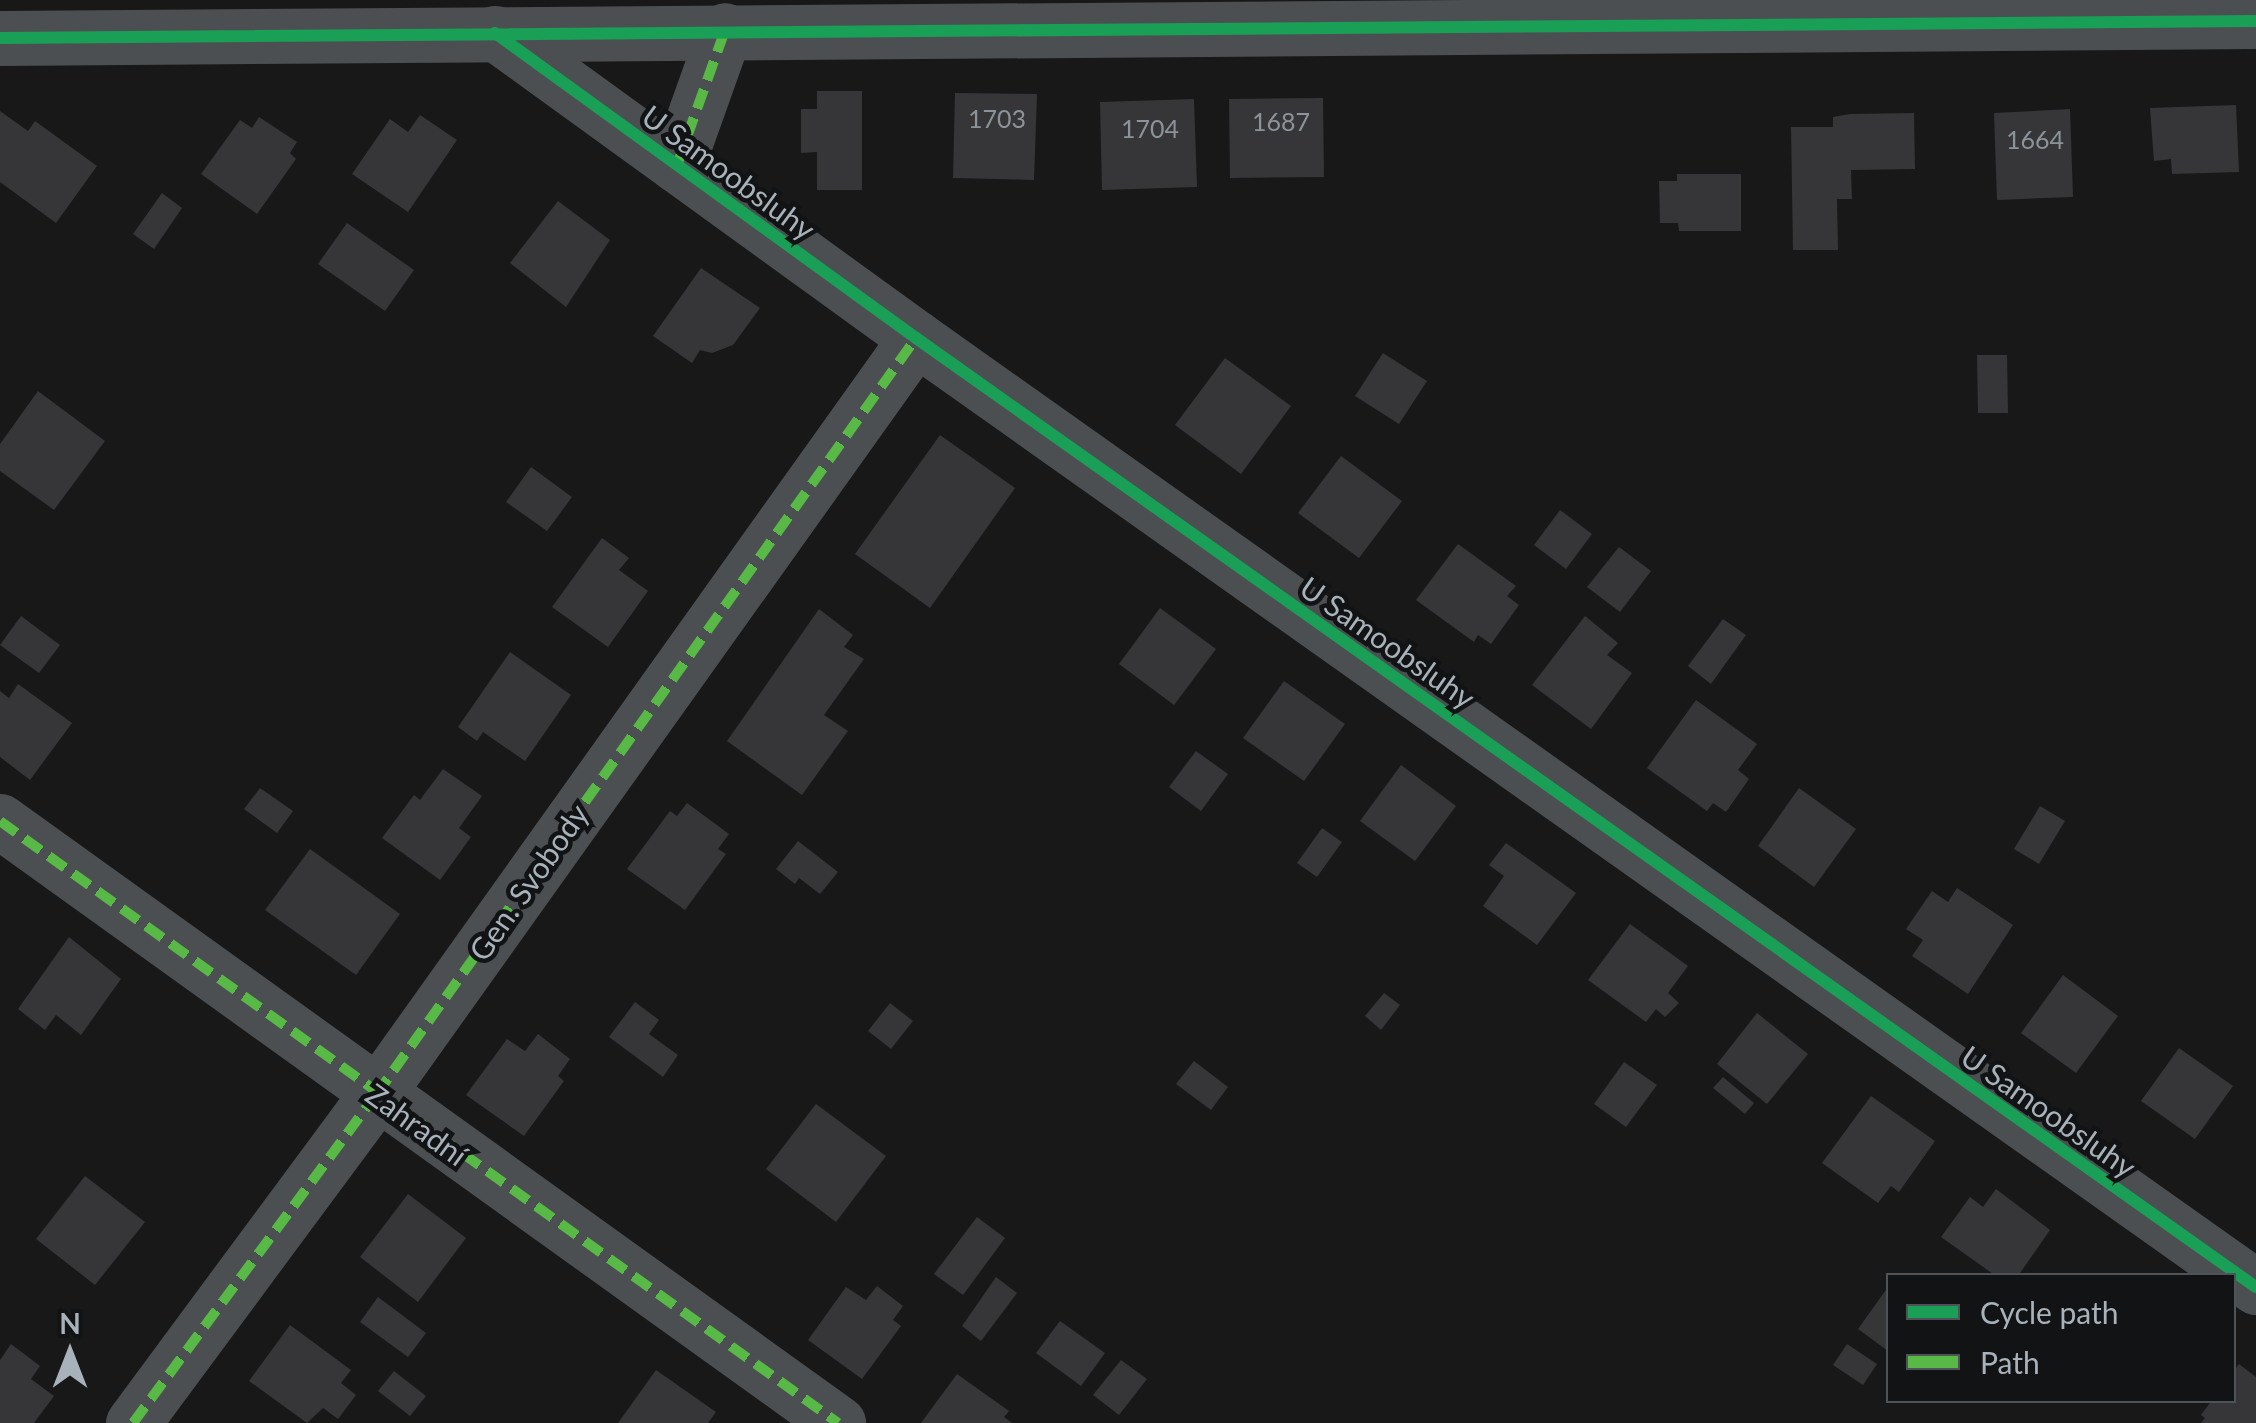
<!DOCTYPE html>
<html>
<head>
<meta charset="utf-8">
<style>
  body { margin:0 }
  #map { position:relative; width:2256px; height:1423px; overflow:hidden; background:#181818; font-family:Lato,sans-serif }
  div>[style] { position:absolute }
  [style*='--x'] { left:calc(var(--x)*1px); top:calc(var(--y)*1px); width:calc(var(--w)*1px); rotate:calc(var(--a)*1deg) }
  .building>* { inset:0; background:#363638 }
  .minor>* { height:55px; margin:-27.5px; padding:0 27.5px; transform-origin:27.5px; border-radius:27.5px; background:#4c4f51 }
  .quiet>* { height:10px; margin-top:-5px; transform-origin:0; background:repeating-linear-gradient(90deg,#58b947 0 20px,transparent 0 30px) }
  .cycleway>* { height:12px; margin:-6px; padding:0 6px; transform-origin:6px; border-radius:6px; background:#1a9f57 }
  span { translate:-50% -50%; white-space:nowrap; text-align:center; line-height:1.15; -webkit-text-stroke:9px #121315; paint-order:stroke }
  .number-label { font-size:25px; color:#8c939a }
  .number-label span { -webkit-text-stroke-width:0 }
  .street-label { font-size:30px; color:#a8b2ba }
  .legend { position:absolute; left:1886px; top:1273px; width:350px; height:130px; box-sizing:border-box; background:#121315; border:2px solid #4e5357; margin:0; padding:12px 18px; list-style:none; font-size:30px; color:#a8b2ba }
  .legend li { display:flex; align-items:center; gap:20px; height:50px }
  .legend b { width:50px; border:2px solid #4e5357 }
  .north { position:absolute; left:20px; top:1303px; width:100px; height:100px; -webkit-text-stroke:8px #121315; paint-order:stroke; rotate:0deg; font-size:28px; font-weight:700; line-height:40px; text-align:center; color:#a8b2ba }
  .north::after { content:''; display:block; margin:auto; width:35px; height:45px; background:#a8b2ba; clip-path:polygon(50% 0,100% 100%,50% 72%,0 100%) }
</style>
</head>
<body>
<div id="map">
  <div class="building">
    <div style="clip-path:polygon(817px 91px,862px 91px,862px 190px,817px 190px,817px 152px,801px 153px,801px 109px,817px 109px)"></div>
    <div style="clip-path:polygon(955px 93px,1037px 94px,1034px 180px,953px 178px)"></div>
    <div style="clip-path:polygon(1323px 98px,1324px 177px,1230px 178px,1229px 99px)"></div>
    <div style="clip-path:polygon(1194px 99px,1197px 187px,1102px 190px,1100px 102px)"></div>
    <div style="clip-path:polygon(2236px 105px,2239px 172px,2172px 174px,2171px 159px,2154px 161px,2150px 108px)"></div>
    <div style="clip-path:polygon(2070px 109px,2073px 197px,1997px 200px,1994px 113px)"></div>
    <div style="clip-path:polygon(0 111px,28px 131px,35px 121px,97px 166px,56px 223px,0 182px)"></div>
    <div style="clip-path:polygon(1914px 113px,1915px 169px,1851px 170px,1852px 199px,1837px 199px,1838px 250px,1793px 250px,1791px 127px,1833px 127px,1833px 117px,1850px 114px)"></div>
    <div style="clip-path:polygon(420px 115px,457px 140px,408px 212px,352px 174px,390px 119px,408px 132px)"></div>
    <div style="clip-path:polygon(259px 117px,297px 142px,290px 153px,296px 159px,257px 214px,201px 174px,240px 120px,252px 128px)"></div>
    <div style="clip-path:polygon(1677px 174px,1741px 174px,1741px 231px,1679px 231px,1678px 223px,1660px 223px,1659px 181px,1677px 181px)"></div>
    <div style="clip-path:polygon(162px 193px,182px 208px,154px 249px,133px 234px)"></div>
    <div style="clip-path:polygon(558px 201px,610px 240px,566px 307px,510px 263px)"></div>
    <div style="clip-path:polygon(347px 223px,414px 270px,385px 311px,318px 264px)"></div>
    <div style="clip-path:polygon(701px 268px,760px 308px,733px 345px,712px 353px,700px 350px,692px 363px,653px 336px)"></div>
    <div style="clip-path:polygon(1383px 353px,1427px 381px,1399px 424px,1355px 396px)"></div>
    <div style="clip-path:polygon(1977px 355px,2007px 355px,2008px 413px,1978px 413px)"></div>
    <div style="clip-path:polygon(1225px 358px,1291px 406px,1241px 474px,1175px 425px)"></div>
    <div style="clip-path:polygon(38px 391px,105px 441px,54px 510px,0 471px,0 444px)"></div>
    <div style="clip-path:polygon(940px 435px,1015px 488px,930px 608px,855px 554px)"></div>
    <div style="clip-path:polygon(1341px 456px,1402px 501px,1359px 558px,1298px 513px)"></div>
    <div style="clip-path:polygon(531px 467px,572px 497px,547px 531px,506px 502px)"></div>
    <div style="clip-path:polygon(1560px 510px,1592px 534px,1566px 569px,1534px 545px)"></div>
    <div style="clip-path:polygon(602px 538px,629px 558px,619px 570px,648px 591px,608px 647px,552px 607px)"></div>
    <div style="clip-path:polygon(1458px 544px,1516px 586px,1507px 596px,1519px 605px,1491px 644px,1478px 635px,1474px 642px,1416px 600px)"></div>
    <div style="clip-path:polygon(1619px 547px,1651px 571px,1620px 612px,1587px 587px)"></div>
    <div style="clip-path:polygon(1160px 608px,1216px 649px,1174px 705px,1119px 664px)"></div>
    <div style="clip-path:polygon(819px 609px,853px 635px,844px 647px,864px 659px,824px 715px,848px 731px,802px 795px,727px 741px)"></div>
    <div style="clip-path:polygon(21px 616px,60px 645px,39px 673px,0 645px)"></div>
    <div style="clip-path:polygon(1585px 616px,1618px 643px,1607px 655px,1632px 673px,1591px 729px,1532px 685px)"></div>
    <div style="clip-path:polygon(1723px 619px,1746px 635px,1711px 684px,1688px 666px)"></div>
    <div style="clip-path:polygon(510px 652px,571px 695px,525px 761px,483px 732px,477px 741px,458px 727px)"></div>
    <div style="clip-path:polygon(1284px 681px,1345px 724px,1304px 781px,1243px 738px)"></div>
    <div style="clip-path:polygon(18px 684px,72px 723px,30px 780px,0 757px,0 691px,9px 698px)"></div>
    <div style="clip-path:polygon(1696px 700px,1757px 744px,1738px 770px,1749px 779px,1726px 812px,1713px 803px,1707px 811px,1647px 768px)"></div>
    <div style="clip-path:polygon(1196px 751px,1228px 774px,1201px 811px,1169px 787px)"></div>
    <div style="clip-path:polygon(1401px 765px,1456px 806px,1415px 861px,1360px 821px)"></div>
    <div style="clip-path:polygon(443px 769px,482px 796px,459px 828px,471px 837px,440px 880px,382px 838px,414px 795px,420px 800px)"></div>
    <div style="clip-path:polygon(260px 788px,293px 811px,277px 833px,244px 809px)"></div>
    <div style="clip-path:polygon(1799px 788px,1856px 829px,1814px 887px,1758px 846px)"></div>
    <div style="clip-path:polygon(687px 803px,729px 834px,718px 849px,726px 854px,685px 910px,627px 869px,670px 811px,677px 816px)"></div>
    <div style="clip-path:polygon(2040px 806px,2065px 821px,2039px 864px,2014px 849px)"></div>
    <div style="clip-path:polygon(1322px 828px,1342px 842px,1317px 877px,1297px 863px)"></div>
    <div style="clip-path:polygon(798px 841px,838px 872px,820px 894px,799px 878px,795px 884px,776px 869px)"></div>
    <div style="clip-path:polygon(1506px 843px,1576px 893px,1537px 945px,1483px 906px,1504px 876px,1489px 865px)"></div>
    <div style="clip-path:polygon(310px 849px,400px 914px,356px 975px,265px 910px)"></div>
    <div style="clip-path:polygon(1957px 888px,2013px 925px,1968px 994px,1912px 956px,1923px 940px,1906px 929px,1932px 891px,1948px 902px)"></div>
    <div style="clip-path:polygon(1630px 924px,1688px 966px,1668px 993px,1679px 1003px,1665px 1017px,1656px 1009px,1646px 1022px,1588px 980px)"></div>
    <div style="clip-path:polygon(69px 937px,121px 979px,81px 1035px,56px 1015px,45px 1030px,18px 1009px)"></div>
    <div style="clip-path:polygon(2063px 975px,2118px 1016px,2076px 1073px,2021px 1033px)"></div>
    <div style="clip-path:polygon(1384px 993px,1400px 1005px,1381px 1030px,1365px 1016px)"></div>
    <div style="clip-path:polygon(635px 1002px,659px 1020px,649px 1034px,678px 1055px,663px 1077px,609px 1037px)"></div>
    <div style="clip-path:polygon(890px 1003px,913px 1021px,891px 1049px,868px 1031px)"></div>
    <div style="clip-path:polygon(1757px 1013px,1808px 1054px,1767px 1104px,1717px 1064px)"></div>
    <div style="clip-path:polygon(538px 1034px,570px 1059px,558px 1076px,564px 1081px,524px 1136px,466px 1095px,507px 1039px,525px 1051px)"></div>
    <div style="clip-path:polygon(2179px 1048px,2233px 1086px,2195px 1139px,2141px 1101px)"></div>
    <div style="clip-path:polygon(1194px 1061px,1228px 1087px,1211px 1110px,1176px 1084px)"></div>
    <div style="clip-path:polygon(1624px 1062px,1657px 1085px,1626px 1127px,1594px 1104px)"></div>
    <div style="clip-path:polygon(1723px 1077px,1754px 1103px,1745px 1114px,1713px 1088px)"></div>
    <div style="clip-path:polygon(1871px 1096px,1935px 1141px,1899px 1192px,1891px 1186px,1878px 1203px,1822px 1163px)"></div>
    <div style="clip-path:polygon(816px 1104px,886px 1156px,836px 1222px,766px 1169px)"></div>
    <div style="clip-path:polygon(85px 1176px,145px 1222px,95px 1285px,36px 1239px)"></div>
    <div style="clip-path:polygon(1996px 1189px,2050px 1230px,2018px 1276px,1996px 1276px,1941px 1237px,1970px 1197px,1983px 1207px)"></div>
    <div style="clip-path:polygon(408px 1194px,466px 1238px,418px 1302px,360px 1257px)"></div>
    <div style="clip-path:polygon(977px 1217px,1005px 1238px,963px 1295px,934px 1274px)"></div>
    <div style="clip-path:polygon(996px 1277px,1017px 1293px,981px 1341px,962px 1326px)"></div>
    <div style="clip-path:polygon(877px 1286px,903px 1306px,893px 1320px,901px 1326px,862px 1379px,808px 1340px,846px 1287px,866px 1300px)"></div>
    <div style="clip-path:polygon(1888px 1287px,1888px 1351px,1858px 1329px)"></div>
    <div style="clip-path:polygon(378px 1297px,426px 1333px,408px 1357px,360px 1322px)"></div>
    <div style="clip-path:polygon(1060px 1321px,1105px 1353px,1081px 1386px,1036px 1353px)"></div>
    <div style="clip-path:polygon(290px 1325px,351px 1370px,341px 1383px,356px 1395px,338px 1419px,323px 1408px,307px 1423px,249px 1381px)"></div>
    <div style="clip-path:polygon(11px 1344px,40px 1366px,31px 1379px,54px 1396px,34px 1423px,0 1423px,0 1360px)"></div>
    <div style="clip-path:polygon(1847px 1344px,1877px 1364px,1863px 1385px,1833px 1365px)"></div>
    <div style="clip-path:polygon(1121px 1360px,1147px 1379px,1119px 1415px,1093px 1395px)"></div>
    <div style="clip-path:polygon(2239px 1364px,2256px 1377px,2256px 1423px,2201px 1423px,2205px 1418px,2201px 1415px,2212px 1400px,2234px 1400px,2234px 1371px)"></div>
    <div style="clip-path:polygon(656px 1370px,716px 1412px,708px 1423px,618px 1423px)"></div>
    <div style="clip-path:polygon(394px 1371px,426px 1396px,410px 1416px,378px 1391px)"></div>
    <div style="clip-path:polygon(957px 1374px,1009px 1411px,1004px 1417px,1012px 1423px,921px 1423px)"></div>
  </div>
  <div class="minor">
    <div style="--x:495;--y:33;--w:520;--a:35.92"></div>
    <div style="--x:916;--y:338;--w:1642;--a:35.31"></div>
    <div style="--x:0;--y:38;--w:2256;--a:-0.43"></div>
    <div style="--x:677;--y:165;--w:143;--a:-70.4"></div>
    <div style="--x:0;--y:821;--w:1032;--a:35.69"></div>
    <div style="--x:133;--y:1423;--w:408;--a:-53.5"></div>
    <div style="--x:376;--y:1095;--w:930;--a:-54.5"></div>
  </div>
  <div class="quiet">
    <div style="--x:677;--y:165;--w:143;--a:-70.4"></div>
    <div style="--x:0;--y:821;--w:1032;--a:35.69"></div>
    <div style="--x:133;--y:1423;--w:408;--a:-53.5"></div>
    <div style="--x:376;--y:1095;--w:930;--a:-54.5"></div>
  </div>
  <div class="cycleway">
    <div style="--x:495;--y:33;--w:520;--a:35.92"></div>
    <div style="--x:916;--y:338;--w:1642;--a:35.31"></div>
    <div style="--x:0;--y:38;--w:2256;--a:-0.43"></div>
  </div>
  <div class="number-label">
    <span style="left:997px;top:118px">1703</span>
    <span style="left:1281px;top:121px">1687</span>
    <span style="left:1150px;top:128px">1704</span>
    <span style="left:2035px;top:139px">1664</span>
  </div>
  <div class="street-label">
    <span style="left:729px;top:172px;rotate:36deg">U Samoobsluhy</span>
    <span style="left:1388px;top:642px;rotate:35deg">U Samoobsluhy</span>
    <span style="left:528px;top:882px;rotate:-55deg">Gen. Svobody</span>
    <span style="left:2049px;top:1111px;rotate:35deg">U Samoobsluhy</span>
    <span style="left:417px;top:1124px;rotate:36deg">Zahradní</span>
  </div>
  <ul class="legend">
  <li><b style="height:12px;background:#1a9f57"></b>Cycle path</li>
  <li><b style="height:12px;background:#58b947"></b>Path</li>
  </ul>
  <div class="north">N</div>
</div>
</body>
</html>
